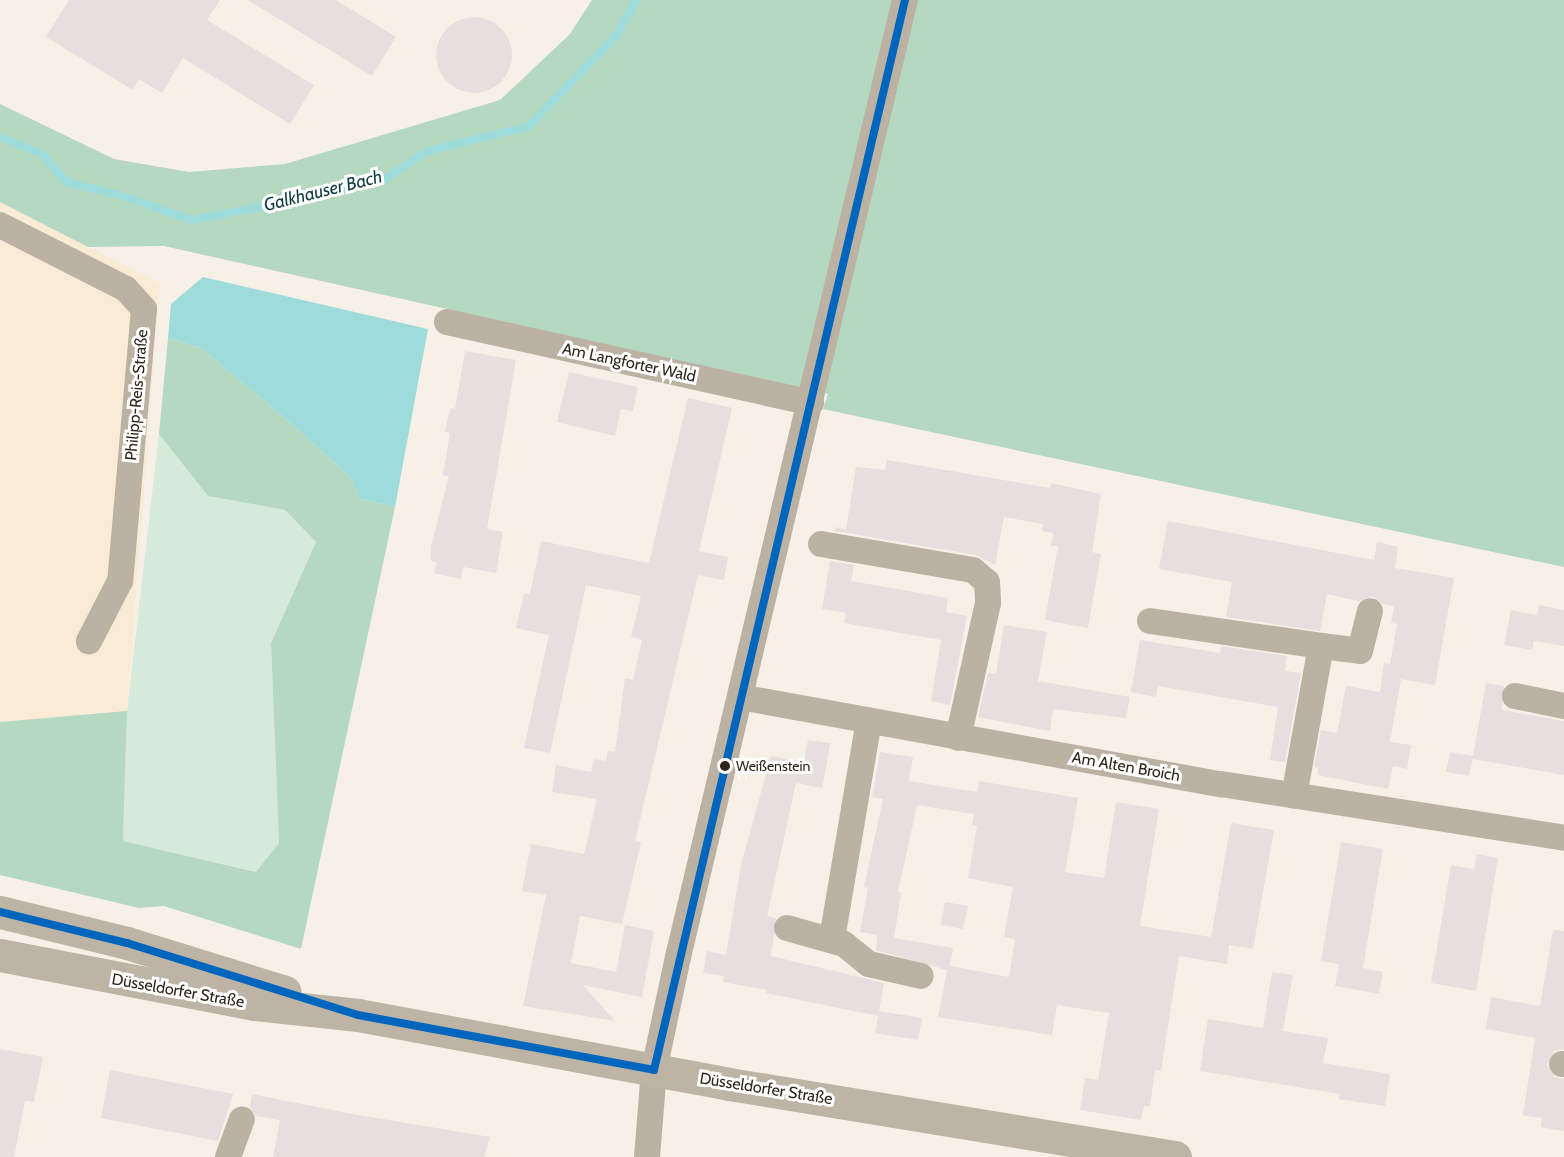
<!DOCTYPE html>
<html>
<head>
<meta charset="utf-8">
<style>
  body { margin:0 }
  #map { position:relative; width:1564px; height:1157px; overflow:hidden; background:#f7f0e6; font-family:Cabin,sans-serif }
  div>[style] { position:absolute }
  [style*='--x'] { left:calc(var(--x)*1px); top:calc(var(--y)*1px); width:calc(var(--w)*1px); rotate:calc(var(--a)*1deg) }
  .built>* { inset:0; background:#faebd7 }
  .green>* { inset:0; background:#d6ead9 }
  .forest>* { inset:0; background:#b5d8c0 }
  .water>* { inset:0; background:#9edcdc }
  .stream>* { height:8px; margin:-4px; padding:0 4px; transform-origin:4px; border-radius:4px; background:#9edcdc }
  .building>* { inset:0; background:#e6dedf }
  .round { border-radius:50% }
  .minor>* { height:26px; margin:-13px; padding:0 13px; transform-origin:13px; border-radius:13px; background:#bcb2a4 }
  .primary>* { height:33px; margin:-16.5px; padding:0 16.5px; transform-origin:16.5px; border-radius:16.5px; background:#beb4a5 }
  .bus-1>* { height:8px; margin:-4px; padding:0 4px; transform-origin:4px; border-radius:4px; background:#0065bd }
  .dots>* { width:16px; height:16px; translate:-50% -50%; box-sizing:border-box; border:3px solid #fff; border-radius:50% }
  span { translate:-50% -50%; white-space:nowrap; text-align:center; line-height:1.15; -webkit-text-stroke:6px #fff; paint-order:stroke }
  .bus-label { font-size:14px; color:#2e261a }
  .left { translate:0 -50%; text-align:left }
  .street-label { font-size:16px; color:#2e261a }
  .water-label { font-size:18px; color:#0f3c3e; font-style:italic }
</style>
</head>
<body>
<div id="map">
  <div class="built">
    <div style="clip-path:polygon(0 202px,160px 283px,127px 711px,0 722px)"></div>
  </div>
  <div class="green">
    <div style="clip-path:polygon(159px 434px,208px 496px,285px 510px,316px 542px,271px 643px,279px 843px,257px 872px,123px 841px,127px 711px)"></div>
  </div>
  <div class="forest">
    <div style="clip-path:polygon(592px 0,1564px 0,1564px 567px,823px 409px,828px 394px,164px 246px,88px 247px,0 202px,0 104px,114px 159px,189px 172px,285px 164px,500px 100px,570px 34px)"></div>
    <div style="clip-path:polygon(168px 338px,201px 348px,287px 420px,350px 477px,360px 499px,395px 507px,301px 949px,164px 906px,139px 908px,0 875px,0 722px,127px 711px,123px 841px,256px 872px,279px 843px,271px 643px,316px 542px,285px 510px,208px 496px,159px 434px)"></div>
  </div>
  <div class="water">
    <div style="clip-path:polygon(203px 277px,428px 329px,395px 507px,360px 499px,350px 477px,287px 420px,201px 348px,168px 338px,171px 304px)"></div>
  </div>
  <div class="stream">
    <div style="--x:0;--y:137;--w:45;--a:22"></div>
    <div style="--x:42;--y:154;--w:37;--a:49"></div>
    <div style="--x:66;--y:182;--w:56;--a:13.5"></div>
    <div style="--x:120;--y:195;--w:76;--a:19.1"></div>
    <div style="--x:192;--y:220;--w:111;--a:-10.9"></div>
    <div style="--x:301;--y:199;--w:89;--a:-13.7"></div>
    <div style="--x:387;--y:178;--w:48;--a:-34"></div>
    <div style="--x:427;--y:151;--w:104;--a:-13.4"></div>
    <div style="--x:528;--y:127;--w:127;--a:-46"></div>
    <div style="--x:616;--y:36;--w:41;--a:-60.9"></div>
  </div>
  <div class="building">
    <div style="clip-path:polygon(69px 0,220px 0,207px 20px,314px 85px,290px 124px,183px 58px,162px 93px,139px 79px,133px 90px,46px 37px)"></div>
    <div style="clip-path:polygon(248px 0,336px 0,396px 37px,372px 76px)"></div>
    <div class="round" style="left:436px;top:17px;width:76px;height:76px"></div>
    <div style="clip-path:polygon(465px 351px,516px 360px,487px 529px,503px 532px,496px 573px,463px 567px,461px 579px,434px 573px,437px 562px,431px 561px,431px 547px,449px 476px,443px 475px,450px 433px,445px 432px,450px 408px,455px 409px)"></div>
    <div style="clip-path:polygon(569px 372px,638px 387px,633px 411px,621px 409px,615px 436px,557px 422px)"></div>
    <div style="clip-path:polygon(688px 398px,732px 408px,699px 551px,728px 557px,724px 580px,698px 575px,635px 841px,641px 842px,622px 924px,580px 916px,571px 963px,616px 972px,625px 925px,654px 931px,642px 997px,583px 985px,615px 1021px,523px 1006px,546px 895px,522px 891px,531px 844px,584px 854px,597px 799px,552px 792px,556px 765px,591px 772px,594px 759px,606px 761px,608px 751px,615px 752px,625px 678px,633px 680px,642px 640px,631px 637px,641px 596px,586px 585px,550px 753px,524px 748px,549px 635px,516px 628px,524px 593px,530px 594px,541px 541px,649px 563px)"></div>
    <div style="clip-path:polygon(887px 460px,1050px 488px,1051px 483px,1101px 494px,1092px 552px,1101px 554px,1088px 628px,1045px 620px,1058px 546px,1051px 546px,1053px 533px,1042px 531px,1043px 524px,1004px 517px,995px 565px,976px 555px,835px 531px,836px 527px,846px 530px,856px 467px,885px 470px)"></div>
    <div style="clip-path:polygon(1168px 521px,1374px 560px,1377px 542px,1398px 547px,1395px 568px,1454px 578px,1435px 685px,1401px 679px,1390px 742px,1411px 745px,1407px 769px,1393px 766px,1388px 789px,1318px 775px,1318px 768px,1314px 767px,1321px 730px,1337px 733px,1346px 686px,1380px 692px,1384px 663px,1390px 664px,1397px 624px,1391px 623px,1394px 606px,1383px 604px,1373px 596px,1359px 601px,1327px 594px,1320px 631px,1226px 617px,1232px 582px,1159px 569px)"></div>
    <div style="clip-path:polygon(830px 561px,854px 565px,851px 581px,948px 598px,946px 612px,967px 616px,950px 705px,931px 701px,941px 640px,844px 623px,846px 613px,822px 609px)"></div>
    <div style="clip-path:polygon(1539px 605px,1564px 610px,1564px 646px,1534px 641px,1532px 650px,1504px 645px,1511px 610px,1537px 615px)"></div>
    <div style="clip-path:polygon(1004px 625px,1047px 632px,1038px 681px,1130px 697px,1126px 718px,1053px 709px,1050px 731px,978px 717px,988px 673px,996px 674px)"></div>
    <div style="clip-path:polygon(1140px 640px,1220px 653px,1221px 646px,1287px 656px,1285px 671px,1301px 673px,1285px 762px,1270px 760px,1278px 707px,1158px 686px,1156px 697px,1131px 692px)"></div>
    <div style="clip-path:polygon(1486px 683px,1504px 686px,1502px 710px,1564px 721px,1564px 775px,1473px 759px,1469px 776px,1446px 772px,1450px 752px,1473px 756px)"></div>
    <div style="clip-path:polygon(808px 740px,830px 743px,826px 768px,822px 788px,796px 783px,767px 916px,776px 918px,771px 956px,884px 983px,878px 1016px,766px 993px,767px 990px,723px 982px,724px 976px,703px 973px,707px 951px,726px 955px,741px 865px,771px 756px,804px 762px)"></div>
    <div style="clip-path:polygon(evenodd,880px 752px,913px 757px,909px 781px,977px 792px,979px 781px,1078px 798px,1065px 872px,1104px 878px,1116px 802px,1159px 809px,1140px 926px,1211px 937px,1231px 823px,1274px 830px,1253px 949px,1229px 945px,1227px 964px,1179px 956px,1161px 1071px,1155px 1070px,1150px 1106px,1144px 1106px,1141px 1120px,1080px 1110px,1085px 1078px,1098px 1080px,1109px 1013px,1057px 1005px,1052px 1035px,938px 1017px,947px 970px,876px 950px,877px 935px,860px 932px,868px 888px,864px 887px,883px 799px,872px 797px,880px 752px,917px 805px,974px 814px,972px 825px,977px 826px,968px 878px,1013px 887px,1004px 937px,1015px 939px,1009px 977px,950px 966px,953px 948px,894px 938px,901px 893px,898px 892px,917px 805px)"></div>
    <div style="clip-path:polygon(1341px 842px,1383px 849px,1363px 968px,1383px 972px,1379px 994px,1335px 986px,1339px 964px,1321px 961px)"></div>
    <div style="clip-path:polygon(1477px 854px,1498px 858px,1476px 991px,1431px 983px,1451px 865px,1474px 869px)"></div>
    <div style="clip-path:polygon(945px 902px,968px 906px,963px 929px,941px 925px)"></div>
    <div style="clip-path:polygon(1553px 930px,1564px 931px,1564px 1049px,1554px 1051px,1547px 1065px,1554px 1077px,1564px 1079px,1564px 1131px,1541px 1127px,1542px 1118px,1523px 1115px,1535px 1038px,1486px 1029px,1491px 997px,1540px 1006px)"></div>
    <div style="clip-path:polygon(1272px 972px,1293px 975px,1283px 1031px,1328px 1038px,1323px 1063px,1390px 1074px,1385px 1106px,1339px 1099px,1340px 1094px,1200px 1071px,1208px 1019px,1263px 1028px)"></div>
    <div style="clip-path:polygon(879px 1011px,922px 1018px,918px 1040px,875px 1033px)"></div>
    <div style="clip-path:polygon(0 1049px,43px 1057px,34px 1102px,25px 1101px,14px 1157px,0 1157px)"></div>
    <div style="clip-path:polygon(110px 1070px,233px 1094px,218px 1141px,101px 1118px)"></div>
    <div style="clip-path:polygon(252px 1094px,347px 1113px,490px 1137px,484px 1157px,273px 1157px,280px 1120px,256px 1116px,250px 1107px)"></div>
  </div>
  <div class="minor">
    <div style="--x:0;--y:225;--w:141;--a:26.9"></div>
    <div style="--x:126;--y:289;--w:27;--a:48"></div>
    <div style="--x:144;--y:309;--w:273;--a:95"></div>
    <div style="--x:120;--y:581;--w:68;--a:117.3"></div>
    <div style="--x:447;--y:322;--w:373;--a:12.5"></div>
    <div style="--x:821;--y:544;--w:154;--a:9.7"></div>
    <div style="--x:973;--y:570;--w:18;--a:41"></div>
    <div style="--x:987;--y:582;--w:21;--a:87"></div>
    <div style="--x:988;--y:603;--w:138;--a:102.5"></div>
    <div style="--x:1150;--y:621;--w:173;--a:8.3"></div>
    <div style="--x:1321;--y:646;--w:152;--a:100.2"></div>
    <div style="--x:1321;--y:646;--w:39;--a:7"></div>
    <div style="--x:1360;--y:651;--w:41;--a:-76"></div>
    <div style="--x:1515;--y:696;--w:50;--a:11.5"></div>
    <div style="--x:740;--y:697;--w:489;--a:10.3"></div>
    <div style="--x:1221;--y:784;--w:347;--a:8.9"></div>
    <div style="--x:787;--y:928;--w:59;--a:15.7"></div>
    <div style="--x:844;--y:944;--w:32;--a:39"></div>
    <div style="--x:869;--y:964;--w:53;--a:13"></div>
    <div style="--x:832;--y:939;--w:221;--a:-80.4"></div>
    <div style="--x:1562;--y:1064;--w:2;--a:0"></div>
    <div style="--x:228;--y:1157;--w:40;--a:-69.8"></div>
    <div style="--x:647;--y:1157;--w:87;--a:-85.4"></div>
    <div style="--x:654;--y:1070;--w:116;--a:-78"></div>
    <div style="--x:678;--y:957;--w:984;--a:-76.66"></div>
  </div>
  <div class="primary">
    <div style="--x:0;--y:912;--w:131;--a:13.7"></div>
    <div style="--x:127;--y:943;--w:165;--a:17.2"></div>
    <div style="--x:0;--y:955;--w:259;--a:10.9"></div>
    <div style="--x:254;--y:1004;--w:105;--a:6"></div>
    <div style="--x:358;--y:1015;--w:377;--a:10.5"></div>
    <div style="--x:729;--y:1084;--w:452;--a:9.3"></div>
  </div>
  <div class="bus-1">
    <div style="--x:0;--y:912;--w:131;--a:13.7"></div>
    <div style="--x:127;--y:943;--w:242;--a:17.3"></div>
    <div style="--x:358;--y:1015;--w:301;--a:10.5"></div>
    <div style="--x:654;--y:1070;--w:1099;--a:-76.8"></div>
  </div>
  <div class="dots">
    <div style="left:725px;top:766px;background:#2e261a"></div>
  </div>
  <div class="bus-label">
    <span class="left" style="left:736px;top:766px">Weißenstein</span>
  </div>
  <div class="street-label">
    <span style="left:629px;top:363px;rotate:12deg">Am Langforter Wald</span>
    <span style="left:137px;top:395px;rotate:-85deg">Philipp-Reis-Straße</span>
    <span style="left:1126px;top:767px;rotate:10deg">Am Alten Broich</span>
    <span style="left:178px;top:991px;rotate:10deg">Düsseldorfer Straße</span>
    <span style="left:766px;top:1089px;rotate:9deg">Düsseldorfer Straße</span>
  </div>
  <div class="water-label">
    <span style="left:323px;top:191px;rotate:-14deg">Galkhauser Bach</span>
  </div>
</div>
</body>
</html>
